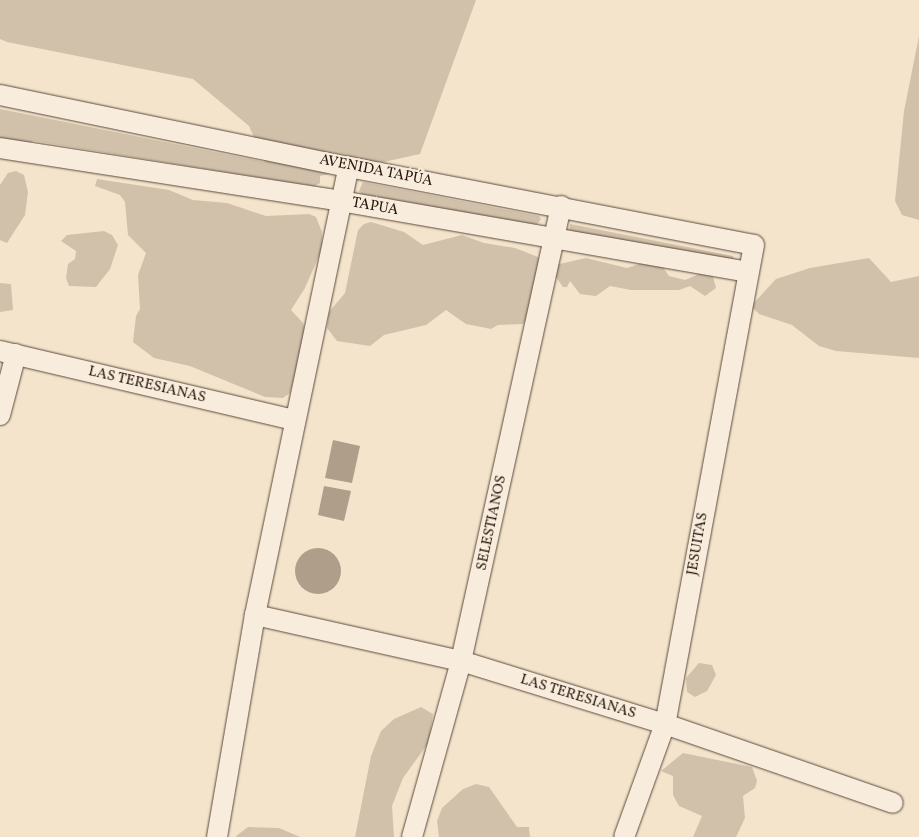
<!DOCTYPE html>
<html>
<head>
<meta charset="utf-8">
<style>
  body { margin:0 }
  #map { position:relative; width:919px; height:837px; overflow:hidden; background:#f4e4cb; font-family:Vollkorn,serif }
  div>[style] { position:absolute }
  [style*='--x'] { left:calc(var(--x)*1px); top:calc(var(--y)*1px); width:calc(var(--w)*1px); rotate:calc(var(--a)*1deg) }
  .green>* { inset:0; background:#d1c1ab }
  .water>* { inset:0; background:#af9e8a }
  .round { border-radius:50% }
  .roads { filter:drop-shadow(0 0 1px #5c493c) drop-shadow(0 0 1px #5c493c) }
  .minor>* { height:20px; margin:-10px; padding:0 10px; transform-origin:10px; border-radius:10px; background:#f8eddd }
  span { translate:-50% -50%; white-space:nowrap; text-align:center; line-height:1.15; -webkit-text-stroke:4px #f8eddd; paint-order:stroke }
  .street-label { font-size:15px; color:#29150d }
</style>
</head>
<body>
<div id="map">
  <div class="green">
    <div style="clip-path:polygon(0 0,476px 0,420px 154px,320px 176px,320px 183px,315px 186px,293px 183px,277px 186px,274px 180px,34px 141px,0 153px,0 109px,265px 162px,249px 126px,193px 79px,7px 42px,0 39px)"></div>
    <div style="clip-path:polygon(919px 36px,919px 220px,902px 215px,895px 201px,904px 111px)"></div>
    <div style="clip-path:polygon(16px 171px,24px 175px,28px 192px,25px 215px,7px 243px,0 240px,0 185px,8px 173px)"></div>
    <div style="clip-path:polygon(97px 179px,169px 190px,193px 200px,227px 203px,266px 216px,309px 214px,316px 217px,322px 232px,322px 249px,305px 288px,291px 310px,303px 323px,306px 334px,290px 393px,283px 398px,265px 397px,190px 366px,154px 358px,133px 342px,136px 316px,140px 309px,138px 275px,146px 253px,128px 235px,125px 202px,120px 195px,95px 186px)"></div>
    <div style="clip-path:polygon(363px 182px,539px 216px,541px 219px,536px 226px,362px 194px,359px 191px)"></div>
    <div style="clip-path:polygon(371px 222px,404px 232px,423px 245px,462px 235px,484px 243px,515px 248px,538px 257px,542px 263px,533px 311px,523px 324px,498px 325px,491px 329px,466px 324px,446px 310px,426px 325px,384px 335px,370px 346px,337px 341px,327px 328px,329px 312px,345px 293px,358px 230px,364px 224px)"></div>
    <div style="clip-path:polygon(570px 224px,733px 256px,734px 262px,569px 231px)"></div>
    <div style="clip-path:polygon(104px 231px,112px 235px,118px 245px,110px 269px,96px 287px,69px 286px,66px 278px,68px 264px,75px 259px,76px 251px,61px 241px,67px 235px)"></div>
    <div style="clip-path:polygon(586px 258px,627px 268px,657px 258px,669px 276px,685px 280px,711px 269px,716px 288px,705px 296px,690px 286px,679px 290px,631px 290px,610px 286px,596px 296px,580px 294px,570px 281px,567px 287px,563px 287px,556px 277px,555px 265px)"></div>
    <div style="clip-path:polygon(869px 258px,891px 282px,919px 276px,919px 358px,836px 351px,819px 346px,792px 325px,759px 314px,751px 306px,776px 279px,810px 268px)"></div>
    <div style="clip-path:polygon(0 283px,11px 284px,13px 310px,0 312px)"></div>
    <div style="clip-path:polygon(699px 663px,712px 665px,716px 675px,707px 691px,695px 697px,687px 692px,686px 678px)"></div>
    <div style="clip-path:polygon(421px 707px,433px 714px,429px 742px,403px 778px,392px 806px,394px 837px,355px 837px,371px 756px,381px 731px,394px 719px)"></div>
    <div style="clip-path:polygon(683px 753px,752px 767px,757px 781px,755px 788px,743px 796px,745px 818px,736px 837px,693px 837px,702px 816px,679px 806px,673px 795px,673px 776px,661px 771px)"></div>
    <div style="clip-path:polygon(476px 784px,489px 787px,517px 827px,529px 827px,530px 837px,439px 837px,437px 821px,442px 808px,463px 789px)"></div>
    <div style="clip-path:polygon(248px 827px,279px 828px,300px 837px,235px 837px)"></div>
  </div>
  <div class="water">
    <div style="clip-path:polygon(333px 440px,360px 446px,352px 483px,325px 478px)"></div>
    <div style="clip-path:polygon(324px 486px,351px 491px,344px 521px,318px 515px)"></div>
    <div class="round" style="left:295px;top:548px;width:46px;height:46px"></div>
  </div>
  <div class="roads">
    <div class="minor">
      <div style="--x:0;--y:95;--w:356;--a:11.7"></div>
      <div style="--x:349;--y:167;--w:412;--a:10.9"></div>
      <div style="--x:754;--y:245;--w:487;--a:100.5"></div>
      <div style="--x:665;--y:724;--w:120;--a:109.9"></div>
      <div style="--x:0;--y:148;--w:345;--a:8.8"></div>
      <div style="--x:341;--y:201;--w:413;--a:9.9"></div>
      <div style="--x:0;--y:351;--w:302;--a:13.2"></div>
      <div style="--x:0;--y:415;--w:63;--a:-75.3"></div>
      <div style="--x:255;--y:615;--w:211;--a:12.6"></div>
      <div style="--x:461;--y:661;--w:214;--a:17.2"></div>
      <div style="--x:665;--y:724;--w:241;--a:19.1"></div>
      <div style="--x:217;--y:837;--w:225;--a:-80.3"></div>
      <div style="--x:255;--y:615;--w:458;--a:-78.2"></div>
      <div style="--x:412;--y:837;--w:183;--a:-74.4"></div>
      <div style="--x:461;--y:661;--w:466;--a:-77.6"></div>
    </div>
  </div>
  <div class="street-label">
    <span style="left:376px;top:171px;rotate:11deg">AVENIDA TAPÚA</span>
    <span style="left:375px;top:207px;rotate:10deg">TAPUA</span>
    <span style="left:147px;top:385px;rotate:13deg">LAS TERESIANAS</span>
    <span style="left:492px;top:523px;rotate:-78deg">SELESTIANOS</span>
    <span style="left:698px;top:544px;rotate:-80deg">JESUITAS</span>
    <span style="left:578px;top:697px;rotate:17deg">LAS TERESIANAS</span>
  </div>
</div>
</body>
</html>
